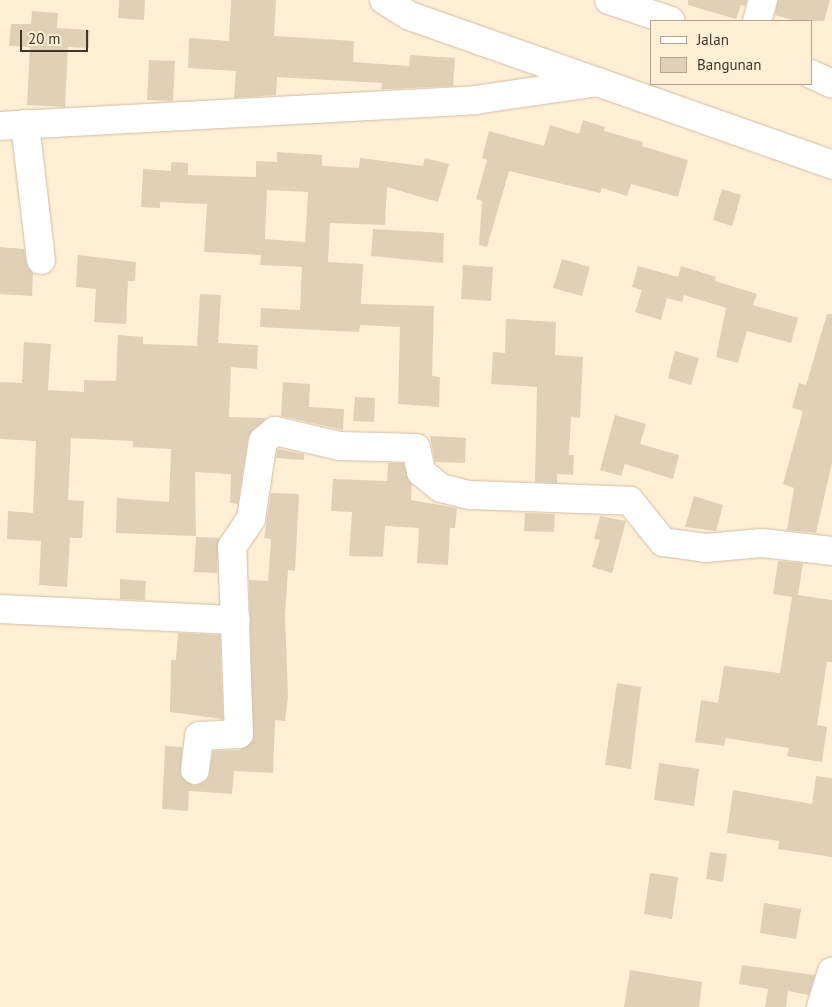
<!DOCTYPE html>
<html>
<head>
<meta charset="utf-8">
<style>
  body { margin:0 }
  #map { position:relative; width:832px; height:1007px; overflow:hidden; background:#ffefd4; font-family:"PT Sans",sans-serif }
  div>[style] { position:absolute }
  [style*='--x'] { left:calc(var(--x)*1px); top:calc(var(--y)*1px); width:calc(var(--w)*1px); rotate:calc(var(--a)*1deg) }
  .building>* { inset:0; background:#e0d0b6 }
  .roads { filter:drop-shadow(0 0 1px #cdbda3) drop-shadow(0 0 1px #cdbda3) }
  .minor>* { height:28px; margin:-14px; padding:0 14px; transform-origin:14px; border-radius:14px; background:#fff }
  .major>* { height:28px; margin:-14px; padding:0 14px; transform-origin:14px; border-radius:14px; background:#fff }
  span { translate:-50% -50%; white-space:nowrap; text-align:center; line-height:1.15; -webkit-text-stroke:4px #ffefd4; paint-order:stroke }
  .legend { position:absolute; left:650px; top:20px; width:162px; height:65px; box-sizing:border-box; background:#ffefd4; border:1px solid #b1a591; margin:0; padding:6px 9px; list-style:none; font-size:15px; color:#3d372c }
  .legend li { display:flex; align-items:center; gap:10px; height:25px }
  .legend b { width:25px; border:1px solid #b1a591 }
  .scale { position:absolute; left:20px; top:30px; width:68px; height:22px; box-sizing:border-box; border:2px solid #3d372c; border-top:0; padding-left:6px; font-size:15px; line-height:18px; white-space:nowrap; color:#3d372c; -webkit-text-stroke:4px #ffefd4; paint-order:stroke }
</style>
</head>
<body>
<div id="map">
  <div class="building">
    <div style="clip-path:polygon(119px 0,145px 0,144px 20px,118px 18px)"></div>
    <div style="clip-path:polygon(231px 0,276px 0,274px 36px,354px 41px,353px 62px,409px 66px,410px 55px,455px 58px,453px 86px,389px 89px,381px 89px,382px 83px,277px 77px,276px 95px,234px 98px,236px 71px,188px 68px,189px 38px,229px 41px)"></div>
    <div style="clip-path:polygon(688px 0,747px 0,745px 6px,741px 5px,736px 19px,688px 5px)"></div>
    <div style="clip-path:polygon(778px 0,830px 0,824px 21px,796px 21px,775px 15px)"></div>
    <div style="clip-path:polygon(32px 11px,58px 13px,57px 28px,90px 30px,89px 48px,68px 47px,65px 107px,27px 105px,30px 47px,9px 46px,11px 24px,31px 24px)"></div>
    <div style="clip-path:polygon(149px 60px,175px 61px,173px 101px,147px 100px)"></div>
    <div style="clip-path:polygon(583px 120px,605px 127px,604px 131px,643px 142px,642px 146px,688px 160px,678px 197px,631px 184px,627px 196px,602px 188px,600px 193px,509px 171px,487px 247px,479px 245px,482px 201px,476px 199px,487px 160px,482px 158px,489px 131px,544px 146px,550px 125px,579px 134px)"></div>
    <div style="clip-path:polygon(evenodd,277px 152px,322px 155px,322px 166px,359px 168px,360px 158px,423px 166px,425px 158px,449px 164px,438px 202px,387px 187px,385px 225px,330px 223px,328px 262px,363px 264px,361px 304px,434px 306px,432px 376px,440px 377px,439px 407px,398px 404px,400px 327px,360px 325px,359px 332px,260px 327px,261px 308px,300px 310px,302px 267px,260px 265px,261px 255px,204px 252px,207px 204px,160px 202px,160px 208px,141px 207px,143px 169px,171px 171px,171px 162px,188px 163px,188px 175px,256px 177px,256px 161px,277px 162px,277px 152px,267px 190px,308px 192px,305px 242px,265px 239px,267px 190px)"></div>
    <div style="clip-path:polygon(722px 189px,741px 195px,732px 226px,713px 220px)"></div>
    <div style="clip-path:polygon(373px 229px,444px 233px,443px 263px,371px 256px)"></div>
    <div style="clip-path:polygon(0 247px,24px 249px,26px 262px,33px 273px,32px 296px,0 294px)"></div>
    <div style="clip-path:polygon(78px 255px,136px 262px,135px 281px,128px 281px,126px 324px,94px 322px,96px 289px,76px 287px)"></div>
    <div style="clip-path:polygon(562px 259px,590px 267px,582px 296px,553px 288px)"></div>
    <div style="clip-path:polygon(463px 265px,493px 267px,491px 301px,461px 299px)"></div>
    <div style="clip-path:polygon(638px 266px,678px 277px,681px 266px,716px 277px,715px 281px,757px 294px,753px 305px,798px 318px,791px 343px,747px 331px,738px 363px,716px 357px,726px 308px,684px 295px,682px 302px,667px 298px,661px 320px,635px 312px,642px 290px,632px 287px)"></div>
    <div style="clip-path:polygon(200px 294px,221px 295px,218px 343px,258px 345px,257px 369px,231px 367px,229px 417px,266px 418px,248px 438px,238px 504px,230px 503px,231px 474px,195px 472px,196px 536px,116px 533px,117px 498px,169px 502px,171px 449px,133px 447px,133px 441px,71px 438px,68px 500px,84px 501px,82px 538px,70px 538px,67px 587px,39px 585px,41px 541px,7px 539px,8px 511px,33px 513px,36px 441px,0 439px,0 382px,22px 383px,24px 342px,51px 344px,48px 390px,84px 392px,84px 380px,116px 381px,118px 335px,143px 337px,143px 344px,197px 346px)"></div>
    <div style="clip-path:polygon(827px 314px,832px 314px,832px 463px,816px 533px,787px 530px,794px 488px,783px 484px,803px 411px,792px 408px,799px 383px,806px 385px)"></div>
    <div style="clip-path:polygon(506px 319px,556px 322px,555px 355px,583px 357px,580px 418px,571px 417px,569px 455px,574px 455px,573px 475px,557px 474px,557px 483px,535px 482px,537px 387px,491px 384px,493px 352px,505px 353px)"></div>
    <div style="clip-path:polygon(675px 351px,699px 358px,691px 385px,668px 378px)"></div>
    <div style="clip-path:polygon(283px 382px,310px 384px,309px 407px,344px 409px,343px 430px,281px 416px)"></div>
    <div style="clip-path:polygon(355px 397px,375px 398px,374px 422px,353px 421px)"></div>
    <div style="clip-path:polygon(615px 415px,646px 424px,640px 444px,679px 455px,673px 479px,625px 464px,621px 476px,600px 470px)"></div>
    <div style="clip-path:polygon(430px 436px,466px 438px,465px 463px,435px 462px)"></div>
    <div style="clip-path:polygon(278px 449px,304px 454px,304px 460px,276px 458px)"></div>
    <div style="clip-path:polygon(388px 463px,403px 463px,412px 485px,411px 500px,457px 508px,455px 528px,450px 528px,448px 565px,417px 563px,419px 528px,385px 526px,383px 557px,349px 556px,352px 512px,331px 511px,333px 479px,387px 481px)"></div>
    <div style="clip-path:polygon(271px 493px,299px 494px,295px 571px,288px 570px,285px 615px,288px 697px,285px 721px,275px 720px,273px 773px,234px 771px,232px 794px,189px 791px,188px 811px,162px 809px,165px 746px,182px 747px,181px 776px,194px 786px,208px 779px,213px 751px,240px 750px,253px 741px,249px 580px,268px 581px,271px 539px,264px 538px)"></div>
    <div style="clip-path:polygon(694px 496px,723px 505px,716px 531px,685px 527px)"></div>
    <div style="clip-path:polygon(525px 513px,555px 514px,554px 532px,524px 531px)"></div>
    <div style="clip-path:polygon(600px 516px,626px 521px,612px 573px,592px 567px,600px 540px,594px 539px)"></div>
    <div style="clip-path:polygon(196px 537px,219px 538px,217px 573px,194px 572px)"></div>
    <div style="clip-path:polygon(778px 561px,803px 563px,798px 595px,832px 600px,832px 662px,827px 662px,817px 725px,827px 727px,822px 762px,787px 756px,789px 748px,726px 738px,724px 746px,695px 742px,701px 700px,718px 703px,724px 666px,780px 673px,792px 597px,773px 594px)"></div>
    <div style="clip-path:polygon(120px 579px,146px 581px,145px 600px,120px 599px)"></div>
    <div style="clip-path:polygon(178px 633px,220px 635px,223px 719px,170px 712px,171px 660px,176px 660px)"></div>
    <div style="clip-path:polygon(617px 683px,641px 687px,631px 769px,605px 765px)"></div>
    <div style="clip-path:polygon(659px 763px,699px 769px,694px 806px,654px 800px)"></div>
    <div style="clip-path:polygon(816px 776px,832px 778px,832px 857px,778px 849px,779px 841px,727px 833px,733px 790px,812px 804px)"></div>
    <div style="clip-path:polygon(710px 852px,727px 854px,723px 882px,706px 879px)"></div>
    <div style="clip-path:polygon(650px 873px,678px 877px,672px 919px,644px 914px)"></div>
    <div style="clip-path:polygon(764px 903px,801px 909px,796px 939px,760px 933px)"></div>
    <div style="clip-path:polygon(742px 965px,815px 975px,809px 995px,788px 991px,786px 1007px,765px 1007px,768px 989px,739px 984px)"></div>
    <div style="clip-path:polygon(630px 970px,702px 982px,699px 1007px,624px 1007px)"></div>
  </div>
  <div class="roads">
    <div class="minor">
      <div style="--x:609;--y:0;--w:65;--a:18.7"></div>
      <div style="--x:757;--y:21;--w:22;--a:-74"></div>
      <div style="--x:811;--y:74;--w:23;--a:25"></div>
      <div style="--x:25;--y:124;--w:137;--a:83.3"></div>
      <div style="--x:0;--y:126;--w:476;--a:-3.1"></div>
      <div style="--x:475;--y:100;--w:125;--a:-8.3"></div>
      <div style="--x:0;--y:609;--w:236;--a:2.7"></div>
      <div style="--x:195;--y:770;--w:34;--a:-83"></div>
      <div style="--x:199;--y:736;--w:40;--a:-2.9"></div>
      <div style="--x:239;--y:734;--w:187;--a:-92.1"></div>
      <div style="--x:232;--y:547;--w:34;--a:-56"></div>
      <div style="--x:251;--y:519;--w:79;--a:-81.3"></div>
      <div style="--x:263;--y:441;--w:16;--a:-40"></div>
      <div style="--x:275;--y:431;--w:67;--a:13"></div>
      <div style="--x:340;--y:446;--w:76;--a:1.5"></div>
      <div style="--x:416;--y:448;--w:25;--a:78"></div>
      <div style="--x:421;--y:472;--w:26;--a:39"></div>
      <div style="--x:441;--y:488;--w:30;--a:14"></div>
      <div style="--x:470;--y:495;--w:160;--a:2.1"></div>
      <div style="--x:630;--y:501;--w:53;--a:51.2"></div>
      <div style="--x:663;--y:542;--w:43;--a:7.9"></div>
      <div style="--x:706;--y:548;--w:56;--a:-5.1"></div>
      <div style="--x:762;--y:543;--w:70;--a:6.5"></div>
      <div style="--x:821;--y:1007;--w:37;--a:-73"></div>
    </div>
    <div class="major">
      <div style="--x:384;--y:0;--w:31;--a:32"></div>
      <div style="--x:410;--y:16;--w:448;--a:19.4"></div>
    </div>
  </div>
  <ul class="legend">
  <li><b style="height:6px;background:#fff"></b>Jalan</li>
  <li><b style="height:14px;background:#e0d0b6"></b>Bangunan</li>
  </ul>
  <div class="scale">20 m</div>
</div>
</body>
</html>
